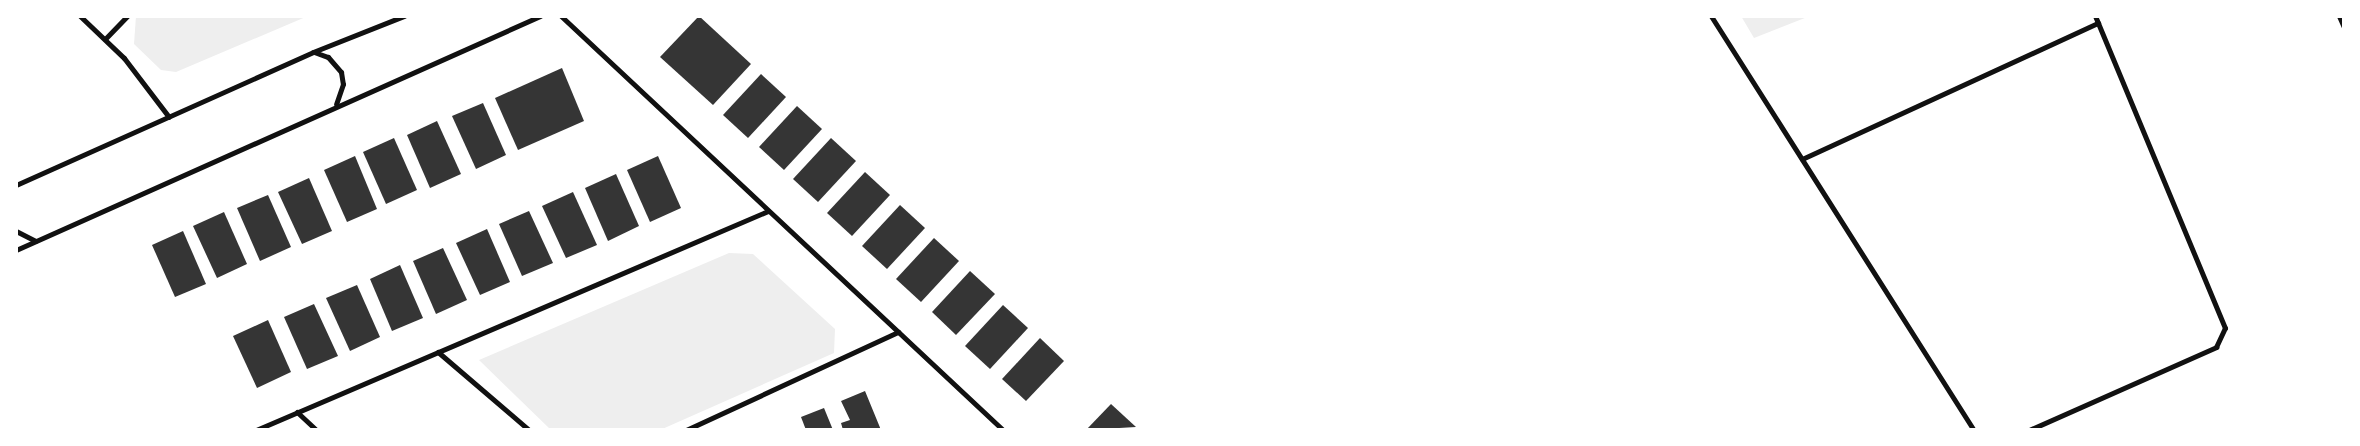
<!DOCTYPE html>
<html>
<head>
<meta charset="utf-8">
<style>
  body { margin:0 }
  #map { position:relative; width:2360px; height:446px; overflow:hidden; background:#fff; font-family:"Source Sans 3",sans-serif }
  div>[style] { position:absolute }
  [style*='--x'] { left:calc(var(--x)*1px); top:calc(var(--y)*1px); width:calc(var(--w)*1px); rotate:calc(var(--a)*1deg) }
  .green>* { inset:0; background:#eee }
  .building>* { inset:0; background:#353535 }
  .minor>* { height:5px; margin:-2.5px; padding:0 2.5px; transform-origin:2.5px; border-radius:2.5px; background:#111 }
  span { translate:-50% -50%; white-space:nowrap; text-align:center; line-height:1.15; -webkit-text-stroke:5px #fff; paint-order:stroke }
  .frame { position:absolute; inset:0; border:18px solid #fff; pointer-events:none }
</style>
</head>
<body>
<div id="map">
  <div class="green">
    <div style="clip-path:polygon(136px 16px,308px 16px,176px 72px,161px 70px,134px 44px)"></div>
    <div style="clip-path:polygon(1741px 16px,1810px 16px,1754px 38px)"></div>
    <div style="clip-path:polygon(729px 253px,753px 254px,835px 329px,834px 353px,660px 430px,551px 430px,479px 360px)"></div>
  </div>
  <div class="building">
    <div style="clip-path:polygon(699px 16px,751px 64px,713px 105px,660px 57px)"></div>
    <div style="clip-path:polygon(562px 68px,584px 121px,518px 150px,495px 98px)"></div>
    <div style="clip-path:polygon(761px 74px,786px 97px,748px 138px,723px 115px)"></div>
    <div style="clip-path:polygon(483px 103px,506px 155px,476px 169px,452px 116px)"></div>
    <div style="clip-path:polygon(797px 106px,822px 129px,784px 170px,759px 147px)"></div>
    <div style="clip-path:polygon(437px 121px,461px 174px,430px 188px,407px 135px)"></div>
    <div style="clip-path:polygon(394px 138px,417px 190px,386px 204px,363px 152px)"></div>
    <div style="clip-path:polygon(831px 138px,856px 161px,818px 202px,793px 179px)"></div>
    <div style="clip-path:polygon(355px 156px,377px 209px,347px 222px,324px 170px)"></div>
    <div style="clip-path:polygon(658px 156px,681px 208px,650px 222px,627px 170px)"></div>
    <div style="clip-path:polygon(865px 172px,890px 195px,852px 236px,827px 213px)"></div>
    <div style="clip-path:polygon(616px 174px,639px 226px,608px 241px,585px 188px)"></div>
    <div style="clip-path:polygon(309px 178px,332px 231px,302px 244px,278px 192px)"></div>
    <div style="clip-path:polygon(573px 192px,597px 245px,566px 258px,542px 206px)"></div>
    <div style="clip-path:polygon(268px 195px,291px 247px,260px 261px,237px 208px)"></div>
    <div style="clip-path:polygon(900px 205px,925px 228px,887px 269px,862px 246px)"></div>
    <div style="clip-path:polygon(529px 211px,553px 263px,522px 276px,499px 224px)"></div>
    <div style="clip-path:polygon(224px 212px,247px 264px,217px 278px,193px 226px)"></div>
    <div style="clip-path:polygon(487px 229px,510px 282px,480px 295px,456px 243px)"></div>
    <div style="clip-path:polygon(183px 231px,206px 284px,175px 297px,152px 245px)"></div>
    <div style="clip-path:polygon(934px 238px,959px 261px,921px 302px,896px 279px)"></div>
    <div style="clip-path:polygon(443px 248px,467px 300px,436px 314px,413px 261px)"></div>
    <div style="clip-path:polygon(400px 265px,423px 318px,392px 331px,370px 279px)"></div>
    <div style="clip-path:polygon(970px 271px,995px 294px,956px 335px,932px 312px)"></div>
    <div style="clip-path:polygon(357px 285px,380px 337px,350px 351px,326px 298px)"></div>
    <div style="clip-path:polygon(314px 304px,338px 356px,307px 369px,284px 317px)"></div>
    <div style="clip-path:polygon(1003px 305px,1028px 328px,990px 369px,965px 346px)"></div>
    <div style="clip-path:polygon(268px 320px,291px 372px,257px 388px,233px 336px)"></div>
    <div style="clip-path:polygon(1040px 338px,1064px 361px,1026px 401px,1002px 379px)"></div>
    <div style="clip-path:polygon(865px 391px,881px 430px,843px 430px,841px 423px,850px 420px,841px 401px)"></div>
    <div style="clip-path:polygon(1111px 404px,1136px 427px,1086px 430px)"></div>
    <div style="clip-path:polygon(824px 408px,833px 430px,806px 430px,801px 417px)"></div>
  </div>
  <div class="minor">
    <div style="--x:80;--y:16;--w:61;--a:43.7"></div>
    <div style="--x:124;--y:58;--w:74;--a:52.7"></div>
    <div style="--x:561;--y:16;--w:606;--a:43.13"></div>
    <div style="--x:1711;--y:16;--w:490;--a:57.6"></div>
    <div style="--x:2339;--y:16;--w:12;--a:66"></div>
    <div style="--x:105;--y:39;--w:32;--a:-46"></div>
    <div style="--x:314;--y:52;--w:15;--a:20"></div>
    <div style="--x:328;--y:57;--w:20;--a:49"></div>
    <div style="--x:341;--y:72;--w:12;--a:81"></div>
    <div style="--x:343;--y:84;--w:21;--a:109"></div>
    <div style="--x:1802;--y:159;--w:326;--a:-24.7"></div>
    <div style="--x:16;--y:185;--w:325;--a:-24.1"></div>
    <div style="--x:313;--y:52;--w:98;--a:-21.6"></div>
    <div style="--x:16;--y:231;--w:22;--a:27"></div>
    <div style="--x:16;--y:250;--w:574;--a:-24.06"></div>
    <div style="--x:438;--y:352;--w:120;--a:40.6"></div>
    <div style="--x:297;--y:412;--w:26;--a:43"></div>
    <div style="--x:256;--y:430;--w:557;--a:-23.16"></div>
    <div style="--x:686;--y:430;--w:234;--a:-24.8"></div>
    <div style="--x:2029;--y:430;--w:205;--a:-23.9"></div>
    <div style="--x:2216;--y:347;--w:21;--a:-65"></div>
    <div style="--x:2225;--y:328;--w:338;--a:-112.6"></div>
  </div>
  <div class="frame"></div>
</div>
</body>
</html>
